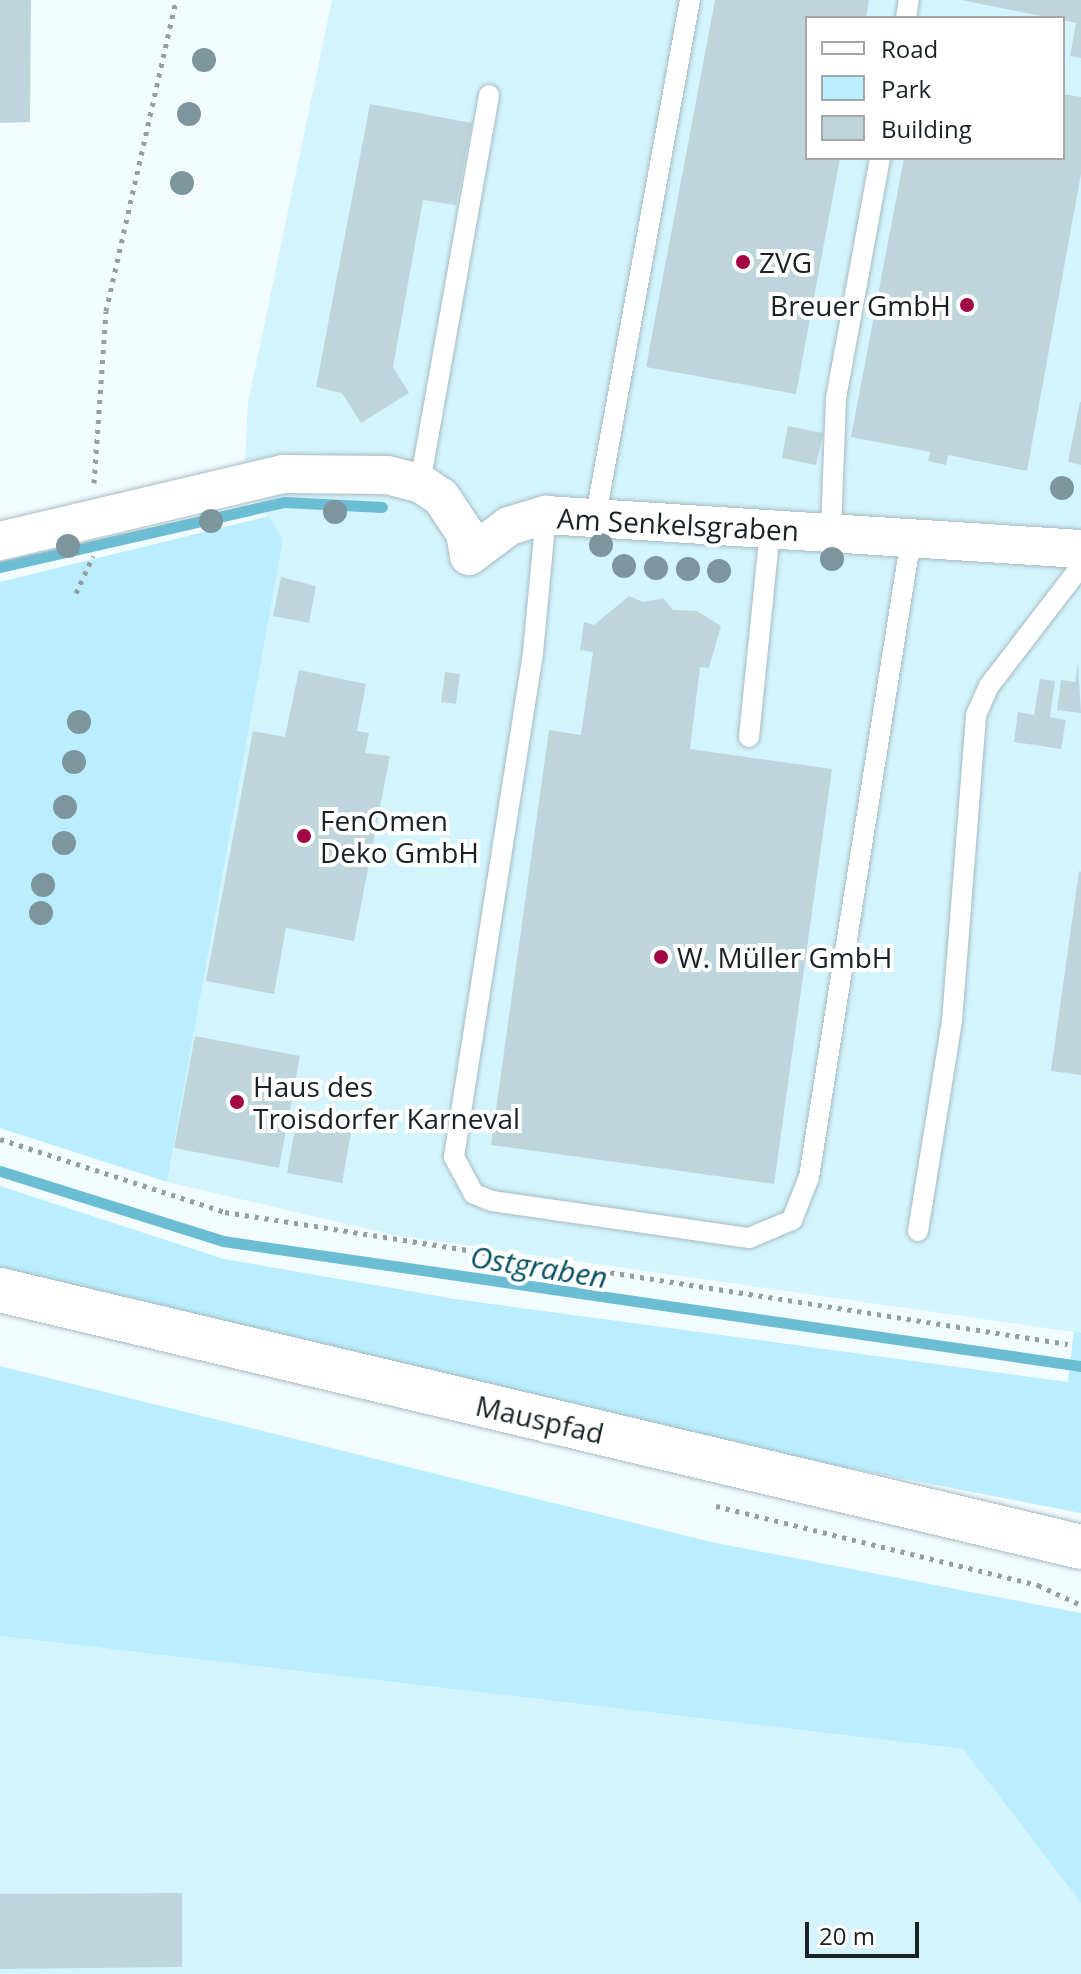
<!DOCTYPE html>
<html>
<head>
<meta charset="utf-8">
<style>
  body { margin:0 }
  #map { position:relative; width:1081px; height:1974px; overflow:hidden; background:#f2fbfe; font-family:"Open Sans",sans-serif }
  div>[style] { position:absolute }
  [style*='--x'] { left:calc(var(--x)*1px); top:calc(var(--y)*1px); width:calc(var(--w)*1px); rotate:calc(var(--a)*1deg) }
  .built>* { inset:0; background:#d4f4fd }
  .green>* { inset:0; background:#baeefe }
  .stream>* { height:11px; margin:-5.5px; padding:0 5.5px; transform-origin:5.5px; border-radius:5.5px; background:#6bbdd4 }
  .building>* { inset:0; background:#bfd5dc }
  .path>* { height:5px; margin-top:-2.5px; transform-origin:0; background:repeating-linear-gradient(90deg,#959ea1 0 4px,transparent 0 10px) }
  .roads { filter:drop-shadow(0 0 2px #a6bbc2) drop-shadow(0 0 2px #a6bbc2) }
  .lane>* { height:20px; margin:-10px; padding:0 10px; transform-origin:10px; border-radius:10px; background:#fff }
  .street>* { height:38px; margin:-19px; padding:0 19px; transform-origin:19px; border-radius:19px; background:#fff }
  .secondary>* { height:44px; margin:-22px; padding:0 22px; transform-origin:22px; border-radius:22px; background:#fff }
  .trees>* { width:24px; height:24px; margin:-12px; border-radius:50%; background:#7d969d }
  .dots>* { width:22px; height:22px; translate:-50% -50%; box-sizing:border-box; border:4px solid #fff; border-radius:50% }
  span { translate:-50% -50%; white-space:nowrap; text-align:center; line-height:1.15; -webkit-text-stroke:8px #fff; paint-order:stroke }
  .poi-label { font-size:28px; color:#1a2225 }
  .left { translate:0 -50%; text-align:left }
  .right { translate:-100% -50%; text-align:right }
  .street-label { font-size:28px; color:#1a2225 }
  .water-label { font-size:30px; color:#065061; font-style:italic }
  .legend { position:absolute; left:805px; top:16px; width:260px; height:144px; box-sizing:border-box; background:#fff; border:2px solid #a3a7a8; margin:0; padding:10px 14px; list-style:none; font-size:24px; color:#1a2225 }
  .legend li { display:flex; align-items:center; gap:16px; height:40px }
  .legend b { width:40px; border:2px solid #a3a7a8 }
  .scale { position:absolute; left:805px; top:1922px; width:114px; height:36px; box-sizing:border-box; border:4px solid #1a2225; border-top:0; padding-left:10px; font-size:24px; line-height:28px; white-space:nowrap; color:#1a2225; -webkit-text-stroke:6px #fff; paint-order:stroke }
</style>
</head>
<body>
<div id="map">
  <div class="built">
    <div style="clip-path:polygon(evenodd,332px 0,1081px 0,1081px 1333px,394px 1235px,167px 1182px,283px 540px,244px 481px,248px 403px,332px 0,807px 18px,1063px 18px,1063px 158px,807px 158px,807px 18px)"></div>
    <div style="clip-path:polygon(0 1636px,963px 1749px,1081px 1903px,1081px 1974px,0 1974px)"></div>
  </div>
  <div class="green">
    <div style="clip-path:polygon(269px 516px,283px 540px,167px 1182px,0 1128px,0 582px)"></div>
    <div style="clip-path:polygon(0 1186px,224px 1259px,455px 1299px,1068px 1382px,1074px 1331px,1081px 1333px,1081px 1513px,728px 1445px,0 1270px)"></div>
    <div style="clip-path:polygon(0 1366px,711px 1542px,1081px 1613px,1081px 1903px,963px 1749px,0 1636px)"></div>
  </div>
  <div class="stream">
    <div style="--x:0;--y:567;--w:291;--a:-12.9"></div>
    <div style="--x:284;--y:502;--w:98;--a:2.9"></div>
    <div style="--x:0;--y:1171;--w:234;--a:17.4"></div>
    <div style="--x:223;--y:1241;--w:867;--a:8.29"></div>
  </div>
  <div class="building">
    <div style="clip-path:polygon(0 0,31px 0,30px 122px,0 123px)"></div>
    <div style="clip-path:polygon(715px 0,869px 0,866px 18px,807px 18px,807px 158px,840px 158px,796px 394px,646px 367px)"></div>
    <div style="clip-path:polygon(961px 0,1081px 0,1081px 58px,1070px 56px,1076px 23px)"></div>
    <div style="clip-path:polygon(1063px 94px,1081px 97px,1081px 174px,1027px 471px,948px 455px,946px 465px,928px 461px,930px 452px,851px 437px,904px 158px,1063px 158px)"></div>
    <div style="clip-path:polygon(370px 104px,472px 123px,456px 205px,423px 200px,393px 367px,409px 393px,361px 423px,342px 393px,316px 387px)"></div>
    <div style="clip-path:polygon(1080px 402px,1081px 402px,1081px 465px,1068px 462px)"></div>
    <div style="clip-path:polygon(788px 426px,823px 433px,816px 465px,782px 458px)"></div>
    <div style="clip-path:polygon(281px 577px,316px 586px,309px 623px,273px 616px)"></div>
    <div style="clip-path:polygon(629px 596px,643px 602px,663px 598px,673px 610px,697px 611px,721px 626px,709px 668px,700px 667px,690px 749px,832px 769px,774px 1184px,491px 1145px,549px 730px,581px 735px,593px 652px,580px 650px,584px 622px,594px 625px)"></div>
    <div style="clip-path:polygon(1078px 663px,1081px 713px,1057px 710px,1061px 680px,1075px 682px)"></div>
    <div style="clip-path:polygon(299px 670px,366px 684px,357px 731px,369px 733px,365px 753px,390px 756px,354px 941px,286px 928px,274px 994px,206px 981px,253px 731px,285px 737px)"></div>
    <div style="clip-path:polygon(445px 672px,460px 674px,456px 704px,441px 702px)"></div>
    <div style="clip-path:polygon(1040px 679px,1055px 681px,1050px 717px,1066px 720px,1061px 749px,1014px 742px,1018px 712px,1034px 715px)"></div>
    <div style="clip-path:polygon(1079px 871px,1081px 872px,1081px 1075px,1051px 1071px)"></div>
    <div style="clip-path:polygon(195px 1036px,300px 1056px,279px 1168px,174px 1148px)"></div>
    <div style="clip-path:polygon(297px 1117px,352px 1127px,342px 1183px,287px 1173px)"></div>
    <div style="clip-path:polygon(182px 1893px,182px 1967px,0 1969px,0 1894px)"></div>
  </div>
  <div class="path">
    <div style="--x:94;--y:483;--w:172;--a:-86"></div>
    <div style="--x:106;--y:311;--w:319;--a:-77.3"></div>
    <div style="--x:76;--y:593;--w:41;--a:-65.3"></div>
    <div style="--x:0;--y:1139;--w:237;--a:18"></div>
    <div style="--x:225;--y:1212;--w:853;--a:8.9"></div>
    <div style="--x:716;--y:1506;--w:332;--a:13.8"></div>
    <div style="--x:1038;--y:1585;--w:47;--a:24.9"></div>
  </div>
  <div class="roads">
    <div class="lane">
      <div style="--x:906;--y:18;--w:18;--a:-81"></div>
      <div style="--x:420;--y:483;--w:394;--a:-79.9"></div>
      <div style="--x:546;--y:515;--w:139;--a:95.4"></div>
      <div style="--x:533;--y:653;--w:510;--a:98.91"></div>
      <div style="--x:454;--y:1157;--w:42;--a:61.6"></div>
      <div style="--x:474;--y:1194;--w:19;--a:21"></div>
      <div style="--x:492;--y:1201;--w:260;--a:8.2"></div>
      <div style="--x:749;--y:1238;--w:47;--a:-22.7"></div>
      <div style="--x:792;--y:1220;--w:46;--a:-68.4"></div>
      <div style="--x:809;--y:1177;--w:647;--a:-80.93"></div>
      <div style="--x:596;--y:515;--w:524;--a:-79.66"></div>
      <div style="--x:831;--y:533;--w:135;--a:-87.9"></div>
      <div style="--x:836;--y:398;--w:244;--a:-79.6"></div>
      <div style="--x:749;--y:737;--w:208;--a:-84.2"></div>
      <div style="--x:918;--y:1231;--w:213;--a:-80.8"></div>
      <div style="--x:952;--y:1021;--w:307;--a:-85.5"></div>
      <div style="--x:976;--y:715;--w:32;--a:-66"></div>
      <div style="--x:989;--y:686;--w:151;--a:-52.5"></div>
    </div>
    <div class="street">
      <div style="--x:0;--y:541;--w:292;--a:-13.3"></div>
      <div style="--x:284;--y:474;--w:103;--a:0.6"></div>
      <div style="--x:387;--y:475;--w:34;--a:14"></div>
      <div style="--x:420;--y:483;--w:25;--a:34"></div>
      <div style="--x:441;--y:497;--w:43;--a:56.3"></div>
      <div style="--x:465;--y:533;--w:23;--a:80"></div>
      <div style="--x:469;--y:556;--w:50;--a:-36.9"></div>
      <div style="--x:509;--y:526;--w:39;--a:-17"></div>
      <div style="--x:546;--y:515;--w:536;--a:3.64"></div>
    </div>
    <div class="secondary">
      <div style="--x:0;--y:1290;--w:1111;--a:13.37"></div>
    </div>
  </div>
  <div class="trees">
    <div style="left:204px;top:60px"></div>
    <div style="left:189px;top:114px"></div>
    <div style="left:182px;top:183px"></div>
    <div style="left:1062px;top:488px"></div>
    <div style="left:335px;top:512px"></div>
    <div style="left:211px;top:521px"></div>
    <div style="left:601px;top:545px"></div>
    <div style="left:68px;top:546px"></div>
    <div style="left:832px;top:559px"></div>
    <div style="left:624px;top:566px"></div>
    <div style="left:656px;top:568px"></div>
    <div style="left:688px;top:569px"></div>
    <div style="left:719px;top:571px"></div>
    <div style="left:79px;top:722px"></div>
    <div style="left:74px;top:762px"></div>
    <div style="left:65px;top:807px"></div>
    <div style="left:64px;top:843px"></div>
    <div style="left:43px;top:885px"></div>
    <div style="left:41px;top:913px"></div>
  </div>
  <div class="dots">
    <div style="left:743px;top:262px;background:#a20643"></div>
    <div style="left:967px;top:305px;background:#a20643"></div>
    <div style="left:304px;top:836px;background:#a20643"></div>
    <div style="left:661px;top:957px;background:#a20643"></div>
    <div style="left:237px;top:1102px;background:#a20643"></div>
  </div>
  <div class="poi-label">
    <span class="left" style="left:759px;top:262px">ZVG</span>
    <span class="right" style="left:951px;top:305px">Breuer GmbH</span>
    <span class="left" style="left:320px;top:836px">FenOmen<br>Deko GmbH</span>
    <span class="left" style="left:677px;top:957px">W. Müller GmbH</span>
    <span class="left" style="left:253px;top:1102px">Haus des<br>Troisdorfer Karneval</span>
  </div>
  <div class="street-label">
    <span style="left:678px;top:524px;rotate:3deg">Am Senkelsgraben</span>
    <span style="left:540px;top:1419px;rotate:13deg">Mauspfad</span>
  </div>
  <div class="water-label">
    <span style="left:539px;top:1267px;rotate:9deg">Ostgraben</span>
  </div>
  <ul class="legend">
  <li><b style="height:10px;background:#fff"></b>Road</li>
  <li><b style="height:22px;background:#baeefe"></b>Park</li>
  <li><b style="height:22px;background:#bfd5dc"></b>Building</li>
  </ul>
  <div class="scale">20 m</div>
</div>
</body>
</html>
